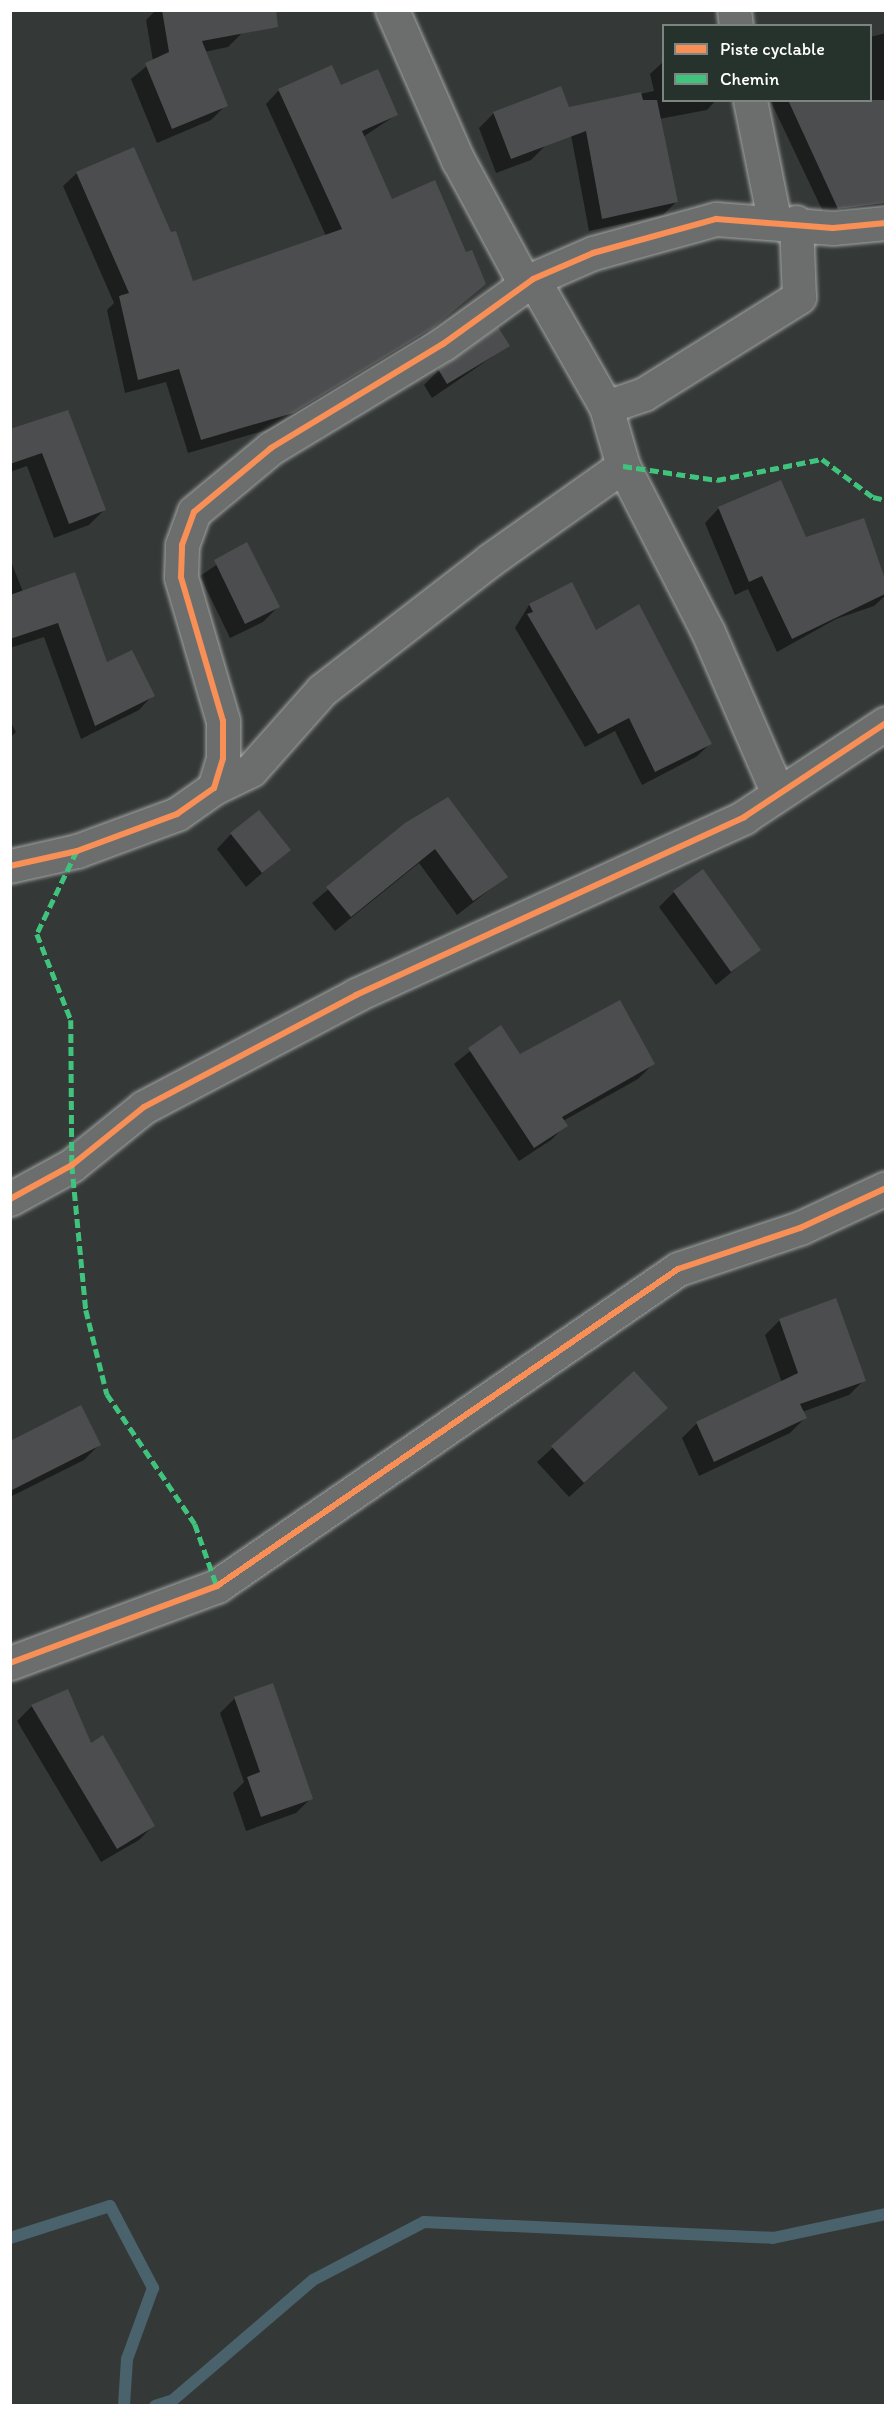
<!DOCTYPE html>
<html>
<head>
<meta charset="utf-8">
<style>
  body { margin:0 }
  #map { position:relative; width:896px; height:2416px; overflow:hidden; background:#343937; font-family:Itim,sans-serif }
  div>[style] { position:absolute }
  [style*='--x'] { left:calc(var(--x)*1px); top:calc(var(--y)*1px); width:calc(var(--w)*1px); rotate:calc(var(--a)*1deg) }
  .shadow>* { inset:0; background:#0007 }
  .stream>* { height:12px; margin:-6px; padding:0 6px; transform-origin:6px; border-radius:6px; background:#49626c }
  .building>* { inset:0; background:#4c4d4e }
  .roads { filter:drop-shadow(0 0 2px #a4a6a5) drop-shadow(0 0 2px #a4a6a5) }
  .minor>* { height:33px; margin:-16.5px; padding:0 16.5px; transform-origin:16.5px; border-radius:16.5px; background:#6b6e6d }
  .quiet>* { height:4.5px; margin-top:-2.25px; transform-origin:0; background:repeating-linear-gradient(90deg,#40c37c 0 9px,transparent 0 13.5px) }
  .cycleway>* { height:6px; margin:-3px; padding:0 3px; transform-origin:3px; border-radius:3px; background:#f78f57 }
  span { translate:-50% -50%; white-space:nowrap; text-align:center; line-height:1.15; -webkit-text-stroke:4.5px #26332d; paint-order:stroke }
  .frame { position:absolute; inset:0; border:12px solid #fff; pointer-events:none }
  .legend { position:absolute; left:662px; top:24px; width:210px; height:78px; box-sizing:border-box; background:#26332d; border:2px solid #7d8581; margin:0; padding:8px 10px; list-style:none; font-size:18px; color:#fff }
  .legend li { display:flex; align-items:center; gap:12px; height:30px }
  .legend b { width:30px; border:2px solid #7d8581 }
</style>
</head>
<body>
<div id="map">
  <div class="shadow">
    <div style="clip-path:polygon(156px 10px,239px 10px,243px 32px,228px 47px,204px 52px,226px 105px,211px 120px,157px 143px,131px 79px,153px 61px,146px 20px)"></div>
    <div style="clip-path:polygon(886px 33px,886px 207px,827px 220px,770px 100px,870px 100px,870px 37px)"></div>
    <div style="clip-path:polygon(664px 61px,664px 100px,716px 100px,707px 110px,659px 119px,676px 202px,663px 215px,589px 231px,568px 119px,582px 106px,654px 91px,650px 74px)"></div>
    <div style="clip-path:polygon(340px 87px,396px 115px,363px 137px,391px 201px,465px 254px,485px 284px,417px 341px,270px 429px,188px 453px,166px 382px,125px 393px,107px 310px,114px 303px,63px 186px,77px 173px,192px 283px,326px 236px,266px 104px,279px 90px)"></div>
    <div style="clip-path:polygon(494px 113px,546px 145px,531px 160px,496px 173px,479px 128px)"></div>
    <div style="clip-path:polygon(508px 346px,432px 398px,424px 385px,439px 370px)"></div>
    <div style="clip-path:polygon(67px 411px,104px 510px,89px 525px,54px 538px,27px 466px,10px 472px,10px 433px)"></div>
    <div style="clip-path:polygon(719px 508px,805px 539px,863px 520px,886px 595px,874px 606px,836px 619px,777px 652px,748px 589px,735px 595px,705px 523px)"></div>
    <div style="clip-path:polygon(247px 544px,278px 607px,263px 622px,230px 638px,200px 576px)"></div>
    <div style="clip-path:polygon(10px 559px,23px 592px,106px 664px,153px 695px,139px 710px,81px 739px,44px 637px,10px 648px)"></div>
    <div style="clip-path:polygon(571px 584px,595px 632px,710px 744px,696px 757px,642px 785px,615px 731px,585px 747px,515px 628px,529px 605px)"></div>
    <div style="clip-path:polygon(10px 721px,16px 732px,10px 738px)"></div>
    <div style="clip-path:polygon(406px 824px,506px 877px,457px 915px,419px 863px,335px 931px,312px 903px)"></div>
    <div style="clip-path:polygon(231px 834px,289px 850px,246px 887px,217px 849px)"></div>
    <div style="clip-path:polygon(674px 892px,760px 949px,716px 985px,659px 907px)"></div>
    <div style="clip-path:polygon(500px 1027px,520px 1056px,653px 1064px,638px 1079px,563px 1121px,566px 1125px,551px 1140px,519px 1161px,454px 1064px)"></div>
    <div style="clip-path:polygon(780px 1320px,864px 1380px,849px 1395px,802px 1412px,805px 1418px,790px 1433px,699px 1476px,682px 1438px,697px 1423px,782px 1383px,765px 1335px)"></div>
    <div style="clip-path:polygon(634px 1373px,651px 1423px,569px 1497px,537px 1462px)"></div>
    <div style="clip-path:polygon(10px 1442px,99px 1445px,84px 1460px,10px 1497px)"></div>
    <div style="clip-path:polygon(235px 1698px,311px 1798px,296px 1813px,246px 1831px,233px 1793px,244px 1782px,220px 1713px)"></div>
    <div style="clip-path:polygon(32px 1706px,90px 1745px,154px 1825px,139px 1840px,101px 1862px,17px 1721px)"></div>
  </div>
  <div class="stream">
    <div style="--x:10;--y:2238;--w:105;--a:-17.7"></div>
    <div style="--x:110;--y:2206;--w:93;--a:62.3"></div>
    <div style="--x:153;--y:2288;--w:76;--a:110.1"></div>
    <div style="--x:127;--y:2359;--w:47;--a:93.7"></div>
    <div style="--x:155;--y:2406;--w:19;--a:-18"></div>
    <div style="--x:173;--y:2400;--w:184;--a:-40.6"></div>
    <div style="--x:313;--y:2280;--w:125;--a:-27.6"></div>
    <div style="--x:424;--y:2222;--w:349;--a:2.6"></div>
    <div style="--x:773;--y:2238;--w:116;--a:-12"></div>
  </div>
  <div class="building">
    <div style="clip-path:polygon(162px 10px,276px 10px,278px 27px,202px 41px,228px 106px,172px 129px,145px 63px,169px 52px)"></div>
    <div style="clip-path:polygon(332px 65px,341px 85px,378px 69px,398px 115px,362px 131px,392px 199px,435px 180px,466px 252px,472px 250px,486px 284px,433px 328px,293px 413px,201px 440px,179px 369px,138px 380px,119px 296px,129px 293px,76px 172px,134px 147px,171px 232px,176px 231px,193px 281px,342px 229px,278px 89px)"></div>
    <div style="clip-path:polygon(561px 86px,569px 107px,641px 92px,643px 100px,657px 100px,678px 202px,602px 219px,586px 131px,511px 159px,493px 112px)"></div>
    <div style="clip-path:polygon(788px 100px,885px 100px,885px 203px,838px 209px)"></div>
    <div style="clip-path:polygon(498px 327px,510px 346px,447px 384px,438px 369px)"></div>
    <div style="clip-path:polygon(68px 410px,106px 510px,69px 524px,42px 453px,10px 464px,10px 429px)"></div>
    <div style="clip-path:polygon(781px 480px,806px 537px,864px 518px,885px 579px,885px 594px,792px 639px,762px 576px,749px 582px,718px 507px)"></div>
    <div style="clip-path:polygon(247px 542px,280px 607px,245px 624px,214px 560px)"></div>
    <div style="clip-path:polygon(75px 572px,107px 662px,132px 650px,155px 696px,95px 726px,58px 623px,10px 639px,10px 595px)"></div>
    <div style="clip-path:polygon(572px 582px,596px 630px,639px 604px,712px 744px,655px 772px,629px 718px,598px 734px,527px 614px,533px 612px,529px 604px)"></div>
    <div style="clip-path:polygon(448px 797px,508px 877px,473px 901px,435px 849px,351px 917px,326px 887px,405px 823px)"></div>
    <div style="clip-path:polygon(259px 810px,291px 850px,262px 873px,230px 833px)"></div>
    <div style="clip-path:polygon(703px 869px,761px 950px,731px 972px,673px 891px)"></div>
    <div style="clip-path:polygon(620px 1000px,655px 1064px,562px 1117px,568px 1126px,534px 1148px,468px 1048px,501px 1025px,520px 1054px)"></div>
    <div style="clip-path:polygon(836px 1298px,866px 1381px,800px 1404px,807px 1418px,714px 1462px,696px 1422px,798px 1373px,779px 1319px)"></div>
    <div style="clip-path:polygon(634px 1371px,668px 1408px,584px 1483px,551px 1446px)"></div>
    <div style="clip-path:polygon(81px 1405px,101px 1445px,10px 1491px,10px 1441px)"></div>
    <div style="clip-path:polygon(273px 1683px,313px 1799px,261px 1817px,247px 1777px,260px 1772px,234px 1697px)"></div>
    <div style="clip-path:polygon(68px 1689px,91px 1743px,103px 1735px,155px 1826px,117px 1849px,31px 1705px)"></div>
  </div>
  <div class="roads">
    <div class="minor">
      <div style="--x:392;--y:10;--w:164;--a:66.3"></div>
      <div style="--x:458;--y:160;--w:143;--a:61.6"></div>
      <div style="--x:734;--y:10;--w:16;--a:83"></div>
      <div style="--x:750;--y:100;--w:121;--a:78.6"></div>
      <div style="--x:533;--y:279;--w:147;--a:60.3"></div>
      <div style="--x:606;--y:407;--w:61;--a:73.9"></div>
      <div style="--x:623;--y:466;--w:186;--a:62.9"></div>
      <div style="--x:708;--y:632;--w:176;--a:66.6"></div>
      <div style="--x:606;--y:407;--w:40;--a:-18.9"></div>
      <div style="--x:644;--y:394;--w:183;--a:-32"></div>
      <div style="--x:799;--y:297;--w:75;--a:-92.3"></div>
      <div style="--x:214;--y:788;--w:41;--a:-25.9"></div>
      <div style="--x:251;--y:770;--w:107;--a:-48.4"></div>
      <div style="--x:322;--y:690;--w:212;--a:-37.7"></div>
      <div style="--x:490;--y:560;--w:163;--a:-35.3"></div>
      <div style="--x:10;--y:866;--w:69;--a:-12.6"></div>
      <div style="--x:77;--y:851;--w:107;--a:-20.3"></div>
      <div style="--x:177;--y:814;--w:45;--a:-35.1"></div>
      <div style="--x:214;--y:788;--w:31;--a:-73"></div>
      <div style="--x:223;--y:758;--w:37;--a:-90"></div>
      <div style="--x:223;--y:721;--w:150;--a:-106.3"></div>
      <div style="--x:181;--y:577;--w:32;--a:-88"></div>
      <div style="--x:182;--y:545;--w:35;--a:-70"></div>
      <div style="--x:194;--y:512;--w:100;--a:-39.7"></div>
      <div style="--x:271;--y:448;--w:201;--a:-31.2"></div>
      <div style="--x:443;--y:344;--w:111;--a:-35.8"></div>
      <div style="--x:533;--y:279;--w:65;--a:-23.4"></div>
      <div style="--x:593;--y:253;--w:128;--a:-15.5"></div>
      <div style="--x:716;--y:219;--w:117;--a:4.4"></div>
      <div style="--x:833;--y:228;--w:53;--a:-5.4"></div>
      <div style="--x:10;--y:1199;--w:71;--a:-28.7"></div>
      <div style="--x:72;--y:1165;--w:92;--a:-38.9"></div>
      <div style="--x:144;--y:1107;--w:240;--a:-27.8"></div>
      <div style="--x:356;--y:995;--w:427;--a:-24.6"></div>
      <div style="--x:744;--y:817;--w:170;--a:-33.5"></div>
      <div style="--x:10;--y:1663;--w:221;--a:-20.4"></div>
      <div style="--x:217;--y:1586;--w:559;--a:-34.51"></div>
      <div style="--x:678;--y:1269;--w:129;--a:-18.6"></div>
      <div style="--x:800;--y:1228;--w:95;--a:-24.9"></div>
    </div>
  </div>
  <div class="quiet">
    <div style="--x:623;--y:466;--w:95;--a:8.5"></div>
    <div style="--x:717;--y:480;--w:107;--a:-11.3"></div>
    <div style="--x:822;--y:459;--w:64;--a:36.7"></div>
    <div style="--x:873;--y:497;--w:13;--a:13"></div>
    <div style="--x:77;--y:851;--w:92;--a:115.7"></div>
    <div style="--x:37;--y:934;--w:92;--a:68.4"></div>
    <div style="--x:71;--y:1020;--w:145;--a:89.6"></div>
    <div style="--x:72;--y:1165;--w:146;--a:84.5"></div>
    <div style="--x:86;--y:1310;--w:87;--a:76"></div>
    <div style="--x:107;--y:1394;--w:157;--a:55.9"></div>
    <div style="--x:195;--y:1524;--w:66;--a:70.5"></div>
  </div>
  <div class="cycleway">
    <div style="--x:10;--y:866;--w:69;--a:-12.6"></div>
    <div style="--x:77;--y:851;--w:107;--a:-20.3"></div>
    <div style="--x:177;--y:814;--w:45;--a:-35.1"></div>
    <div style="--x:214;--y:788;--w:31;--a:-73"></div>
    <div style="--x:223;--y:758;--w:37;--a:-90"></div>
    <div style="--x:223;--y:721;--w:150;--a:-106.3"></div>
    <div style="--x:181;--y:577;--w:32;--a:-88"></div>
    <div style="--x:182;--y:545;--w:35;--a:-70"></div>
    <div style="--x:194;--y:512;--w:100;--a:-39.7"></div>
    <div style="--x:271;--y:448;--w:201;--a:-31.2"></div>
    <div style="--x:443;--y:344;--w:111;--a:-35.8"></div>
    <div style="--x:533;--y:279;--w:65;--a:-23.4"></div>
    <div style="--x:593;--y:253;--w:128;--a:-15.5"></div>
    <div style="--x:716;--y:219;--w:117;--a:4.4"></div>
    <div style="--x:833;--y:228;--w:53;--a:-5.4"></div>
    <div style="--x:10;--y:1199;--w:71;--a:-28.7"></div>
    <div style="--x:72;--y:1165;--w:92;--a:-38.9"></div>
    <div style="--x:144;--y:1107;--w:240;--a:-27.8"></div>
    <div style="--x:356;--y:995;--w:427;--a:-24.6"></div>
    <div style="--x:744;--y:817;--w:170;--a:-33.5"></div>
    <div style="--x:10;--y:1663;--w:221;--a:-20.4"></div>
    <div style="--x:217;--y:1586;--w:559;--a:-34.51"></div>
    <div style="--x:678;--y:1269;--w:129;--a:-18.6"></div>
    <div style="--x:800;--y:1228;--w:95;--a:-24.9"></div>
  </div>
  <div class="frame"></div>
  <ul class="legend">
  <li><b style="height:8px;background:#f78f57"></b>Piste cyclable</li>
  <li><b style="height:8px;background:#40c37c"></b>Chemin</li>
  </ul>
</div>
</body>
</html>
